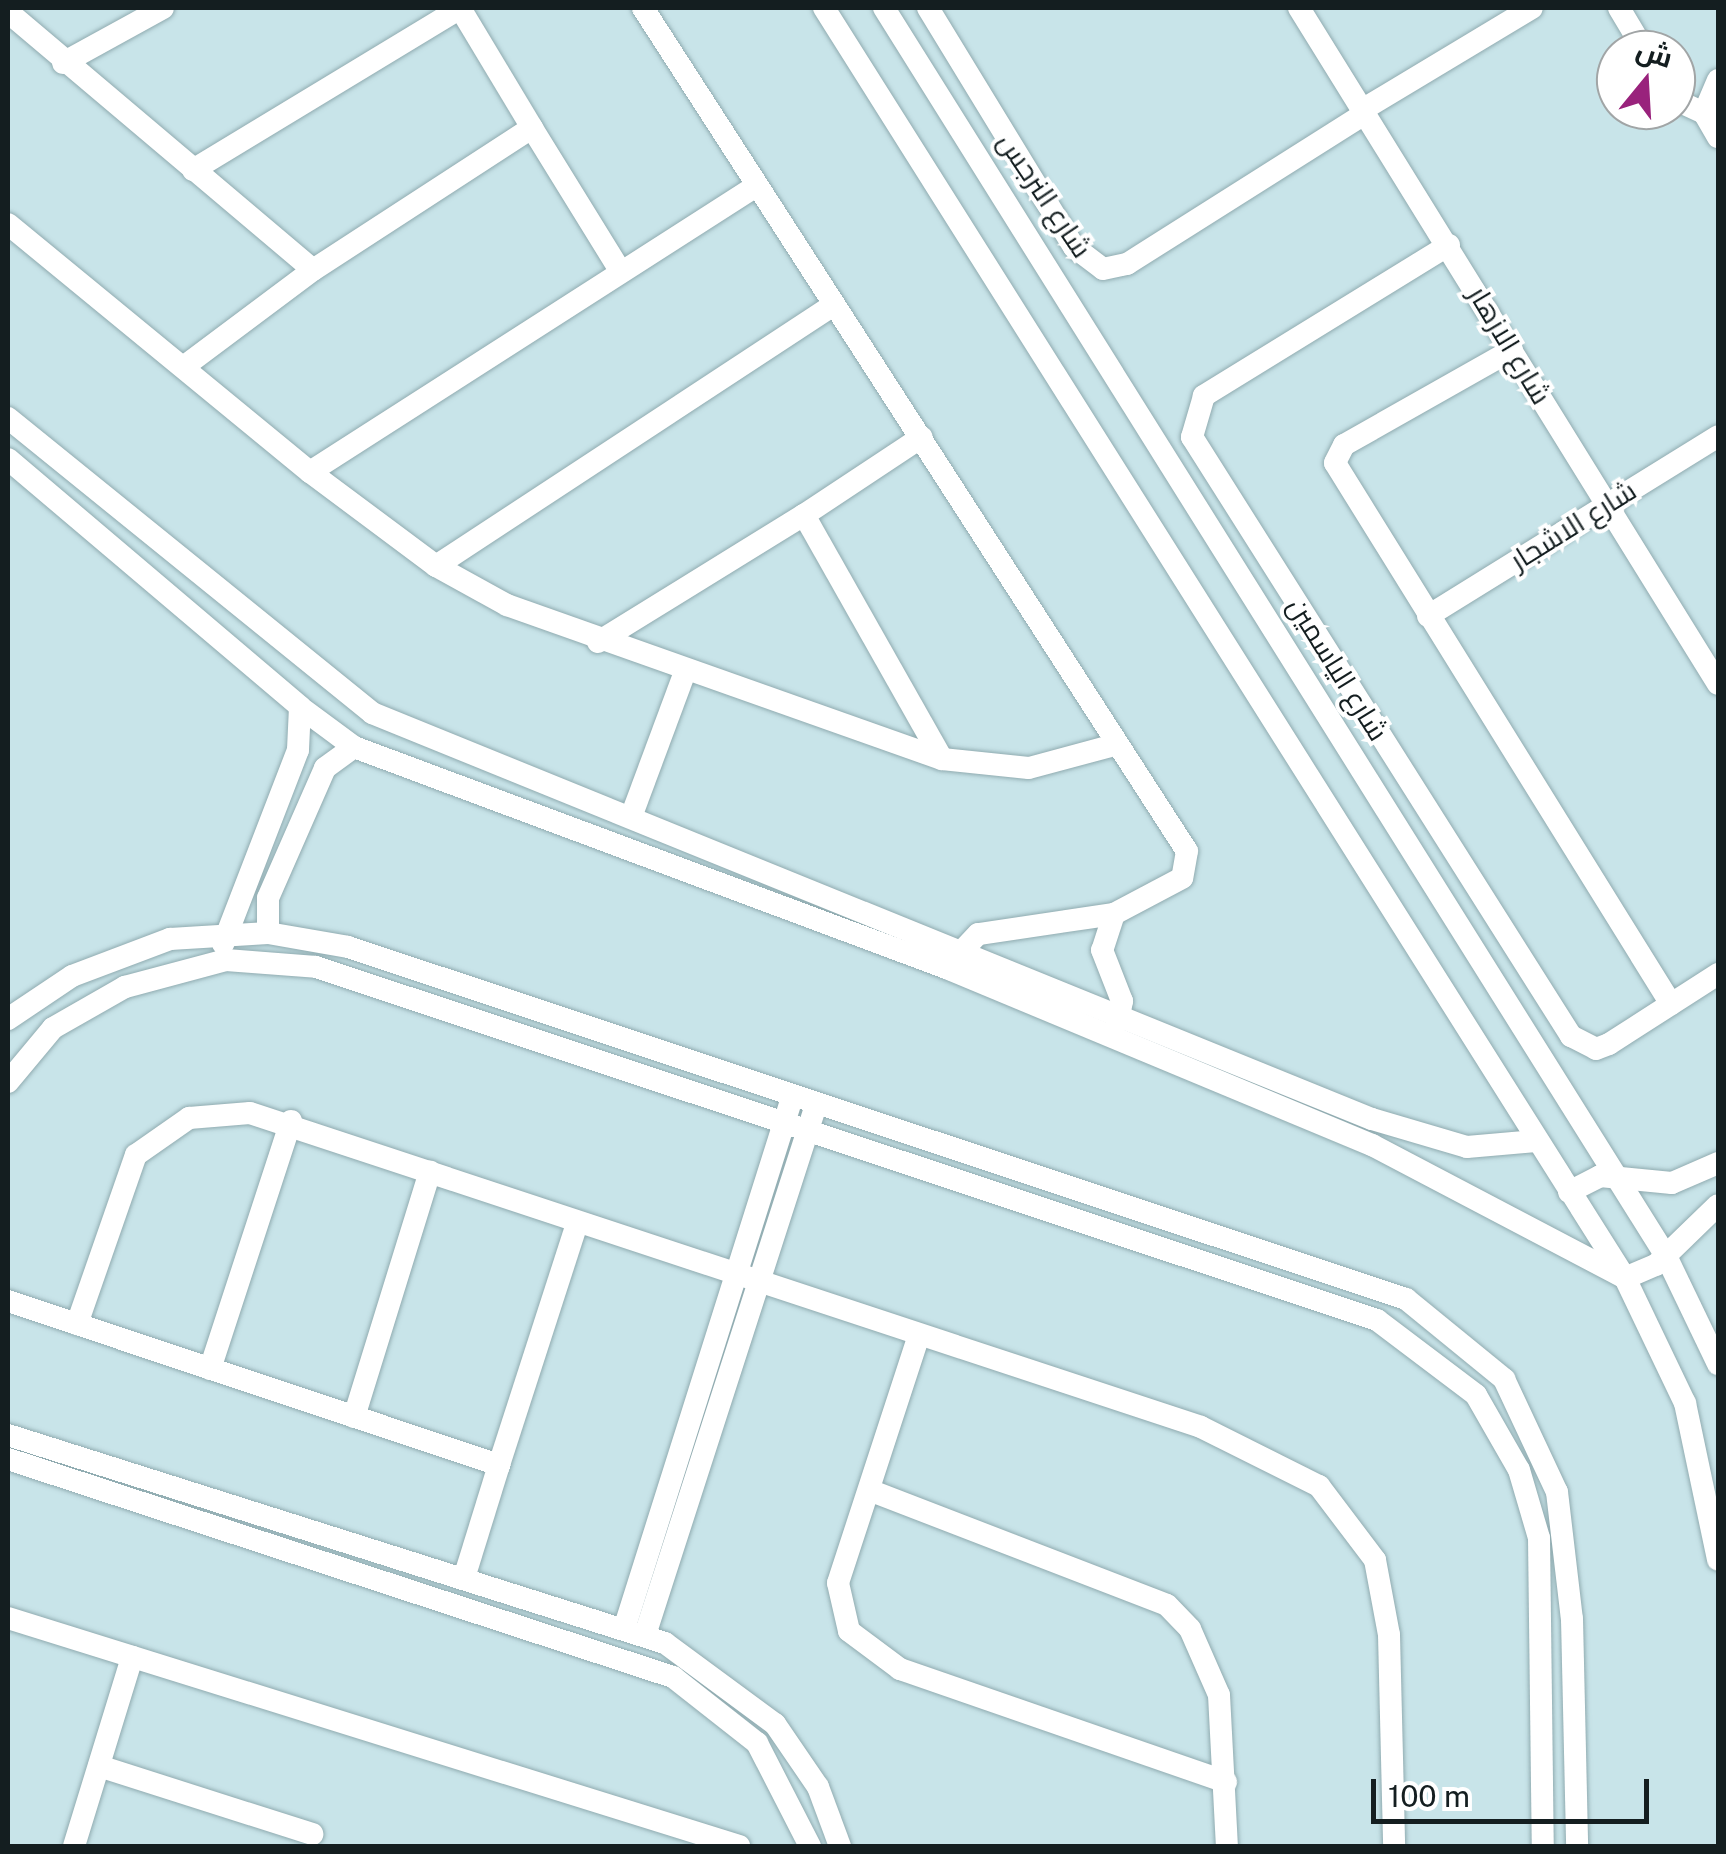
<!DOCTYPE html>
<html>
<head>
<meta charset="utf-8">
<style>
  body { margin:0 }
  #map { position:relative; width:1726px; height:1854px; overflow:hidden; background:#c8e4e9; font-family:"Public Sans",Cairo,sans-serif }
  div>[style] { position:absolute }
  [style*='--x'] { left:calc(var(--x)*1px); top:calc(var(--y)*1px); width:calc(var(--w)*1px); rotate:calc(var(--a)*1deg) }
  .roads { filter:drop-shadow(0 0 2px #90abb0) drop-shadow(0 0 2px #90abb0) }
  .minor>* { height:22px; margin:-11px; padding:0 11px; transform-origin:11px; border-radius:11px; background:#fff }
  span { translate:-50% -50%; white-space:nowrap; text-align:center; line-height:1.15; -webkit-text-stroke:8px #fff; paint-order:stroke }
  .street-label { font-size:28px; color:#141e20 }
  .frame { position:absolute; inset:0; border:10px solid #141e20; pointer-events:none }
  .north { position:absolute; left:1596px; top:30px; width:100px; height:100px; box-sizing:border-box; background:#fff; border:2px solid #a1a5a6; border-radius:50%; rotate:18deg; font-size:28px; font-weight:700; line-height:40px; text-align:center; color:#141e20 }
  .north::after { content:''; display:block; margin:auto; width:35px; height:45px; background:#99227c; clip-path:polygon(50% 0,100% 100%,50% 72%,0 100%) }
  .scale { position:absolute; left:1371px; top:1779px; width:278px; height:45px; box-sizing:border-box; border:5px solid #141e20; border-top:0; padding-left:12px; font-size:30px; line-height:35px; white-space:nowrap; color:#141e20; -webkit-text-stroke:8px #fff; paint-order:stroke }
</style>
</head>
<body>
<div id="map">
  <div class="roads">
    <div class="minor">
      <div style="--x:460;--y:8;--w:140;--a:59"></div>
      <div style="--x:643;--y:8;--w:1003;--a:57.17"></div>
      <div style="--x:1187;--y:851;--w:27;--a:100"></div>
      <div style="--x:1182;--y:878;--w:77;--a:152.1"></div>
      <div style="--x:1114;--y:914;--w:137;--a:171.6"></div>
      <div style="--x:978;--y:934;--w:34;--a:133"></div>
      <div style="--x:824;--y:8;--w:1501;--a:57.76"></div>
      <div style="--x:1625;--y:1278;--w:139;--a:64.4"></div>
      <div style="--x:1685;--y:1403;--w:160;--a:78.1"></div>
      <div style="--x:884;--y:8;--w:1473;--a:57.93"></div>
      <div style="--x:1666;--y:1256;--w:120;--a:64.3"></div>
      <div style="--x:928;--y:8;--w:280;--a:58.6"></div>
      <div style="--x:1074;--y:247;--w:36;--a:37"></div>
      <div style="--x:1103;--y:269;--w:25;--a:-12"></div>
      <div style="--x:1127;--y:264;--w:280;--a:-32.3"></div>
      <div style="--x:1299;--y:8;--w:795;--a:58.21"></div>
      <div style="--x:1619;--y:8;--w:49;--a:59.2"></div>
      <div style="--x:8;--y:12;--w:399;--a:40.2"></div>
      <div style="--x:313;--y:270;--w:159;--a:143.2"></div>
      <div style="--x:63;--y:63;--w:114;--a:-28.8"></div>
      <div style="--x:1718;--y:80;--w:36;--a:113"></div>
      <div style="--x:1704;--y:113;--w:28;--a:60"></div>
      <div style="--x:1676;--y:100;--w:31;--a:25"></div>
      <div style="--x:1362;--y:110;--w:198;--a:-31"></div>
      <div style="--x:193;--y:170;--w:312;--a:-31.2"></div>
      <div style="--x:8;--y:224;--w:391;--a:39.4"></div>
      <div style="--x:310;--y:472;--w:157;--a:36.7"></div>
      <div style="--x:436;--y:566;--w:81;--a:28.8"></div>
      <div style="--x:507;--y:605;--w:461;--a:19.5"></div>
      <div style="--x:942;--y:759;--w:87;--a:5.9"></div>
      <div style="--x:1029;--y:768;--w:88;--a:-15.1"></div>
      <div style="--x:1449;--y:245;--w:288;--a:148.4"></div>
      <div style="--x:1204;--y:396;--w:43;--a:106.3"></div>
      <div style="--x:1192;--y:437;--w:709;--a:57.68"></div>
      <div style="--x:1571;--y:1036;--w:28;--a:27"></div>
      <div style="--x:1596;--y:1049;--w:14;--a:-21"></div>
      <div style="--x:1609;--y:1044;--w:130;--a:-32.7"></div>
      <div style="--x:313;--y:270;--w:261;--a:-33"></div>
      <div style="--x:532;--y:128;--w:166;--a:58.3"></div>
      <div style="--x:1512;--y:350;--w:193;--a:150.5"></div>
      <div style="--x:1344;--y:445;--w:20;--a:117"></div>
      <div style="--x:1335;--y:463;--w:637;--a:58.16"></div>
      <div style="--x:8;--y:418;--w:469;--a:39"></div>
      <div style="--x:372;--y:713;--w:1079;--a:22.1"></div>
      <div style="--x:1372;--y:1119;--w:99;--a:16.4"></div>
      <div style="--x:1467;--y:1147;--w:69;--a:-5"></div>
      <div style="--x:8;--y:459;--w:383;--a:40.3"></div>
      <div style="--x:300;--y:707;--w:43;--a:92.7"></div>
      <div style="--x:298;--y:750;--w:208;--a:111.1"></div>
      <div style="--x:310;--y:472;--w:530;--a:-32.67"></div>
      <div style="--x:804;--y:515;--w:141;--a:-33.5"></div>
      <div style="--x:436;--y:566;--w:475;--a:-33.3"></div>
      <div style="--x:1428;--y:616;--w:341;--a:-31.8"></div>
      <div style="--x:598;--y:642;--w:242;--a:-31.7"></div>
      <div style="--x:804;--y:515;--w:280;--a:60.5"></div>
      <div style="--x:300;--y:707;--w:67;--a:36.5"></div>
      <div style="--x:631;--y:817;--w:155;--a:-69.6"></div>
      <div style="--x:1114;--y:914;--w:38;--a:108"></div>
      <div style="--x:1102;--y:950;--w:55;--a:68.6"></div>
      <div style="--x:1122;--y:1001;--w:21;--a:101"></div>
      <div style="--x:268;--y:933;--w:35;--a:-90"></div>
      <div style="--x:268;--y:898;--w:142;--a:-66.3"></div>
      <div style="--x:325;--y:768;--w:36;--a:-36"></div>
      <div style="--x:354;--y:747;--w:635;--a:20.46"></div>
      <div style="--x:949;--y:969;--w:458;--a:22.6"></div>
      <div style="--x:1372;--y:1145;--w:286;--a:27.7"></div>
      <div style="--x:1625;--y:1278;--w:34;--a:-23"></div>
      <div style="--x:1656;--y:1265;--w:86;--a:-44.1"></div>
      <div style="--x:8;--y:1019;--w:77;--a:-33.9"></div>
      <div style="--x:72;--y:976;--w:105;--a:-20.7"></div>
      <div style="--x:170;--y:939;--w:98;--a:-3.5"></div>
      <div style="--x:268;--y:933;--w:81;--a:9.9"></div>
      <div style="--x:348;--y:947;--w:1115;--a:18.4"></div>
      <div style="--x:1406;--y:1299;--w:127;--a:39.2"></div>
      <div style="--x:1504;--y:1379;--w:125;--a:64.9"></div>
      <div style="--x:1557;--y:1492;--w:128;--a:83.3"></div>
      <div style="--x:1572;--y:1619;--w:227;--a:88.7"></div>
      <div style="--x:8;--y:1082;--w:70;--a:-50.2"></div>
      <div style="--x:53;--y:1028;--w:83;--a:-29.7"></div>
      <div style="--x:125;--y:987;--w:105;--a:-15"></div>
      <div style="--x:226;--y:960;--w:90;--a:4.4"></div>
      <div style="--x:316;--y:967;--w:1118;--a:18.4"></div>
      <div style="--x:1377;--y:1320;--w:124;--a:37.1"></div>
      <div style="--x:1476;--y:1395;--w:86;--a:60.2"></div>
      <div style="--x:1519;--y:1470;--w:71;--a:73.6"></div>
      <div style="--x:1539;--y:1538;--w:308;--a:89.3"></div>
      <div style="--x:1569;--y:1192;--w:35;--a:-27"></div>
      <div style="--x:1600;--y:1176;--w:72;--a:5.6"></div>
      <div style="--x:1672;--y:1183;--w:50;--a:-23.5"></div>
      <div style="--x:8;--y:1301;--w:518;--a:18.47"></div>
      <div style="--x:499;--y:1465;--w:118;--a:107.2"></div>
      <div style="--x:77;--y:1324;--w:179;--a:-70.8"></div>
      <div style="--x:136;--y:1155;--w:65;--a:-34.9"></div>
      <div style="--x:189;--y:1118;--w:61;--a:-4.7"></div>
      <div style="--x:250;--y:1113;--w:1001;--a:18.27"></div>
      <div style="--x:1201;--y:1427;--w:132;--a:26.6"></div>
      <div style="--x:1319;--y:1486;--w:93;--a:52.9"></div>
      <div style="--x:1375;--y:1560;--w:76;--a:79.4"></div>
      <div style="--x:1389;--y:1635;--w:211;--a:88.6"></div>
      <div style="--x:919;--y:1335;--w:261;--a:108.1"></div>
      <div style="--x:838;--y:1583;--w:49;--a:77.1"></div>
      <div style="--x:849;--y:1631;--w:64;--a:36.7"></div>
      <div style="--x:900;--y:1669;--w:345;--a:19.1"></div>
      <div style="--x:210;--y:1369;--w:261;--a:-71.9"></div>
      <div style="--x:354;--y:1417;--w:257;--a:-72.8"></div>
      <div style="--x:8;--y:1435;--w:689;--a:17.57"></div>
      <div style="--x:665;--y:1643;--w:137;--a:36.4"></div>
      <div style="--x:775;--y:1724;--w:76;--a:55.7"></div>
      <div style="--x:818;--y:1787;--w:63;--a:69.6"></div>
      <div style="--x:8;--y:1459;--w:700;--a:18.15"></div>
      <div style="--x:673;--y:1677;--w:107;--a:38.2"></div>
      <div style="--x:757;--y:1743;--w:116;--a:62.8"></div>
      <div style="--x:499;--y:1465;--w:254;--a:-72.1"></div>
      <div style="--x:869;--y:1490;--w:319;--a:21.1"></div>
      <div style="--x:1167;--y:1605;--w:33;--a:46"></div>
      <div style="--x:1190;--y:1629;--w:72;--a:66.3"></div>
      <div style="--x:1219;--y:1695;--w:151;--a:87"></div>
      <div style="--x:8;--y:1618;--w:766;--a:17.32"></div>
      <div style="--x:624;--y:1629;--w:551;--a:-72.45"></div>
      <div style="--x:645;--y:1635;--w:551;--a:-72.12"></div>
      <div style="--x:99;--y:1766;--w:224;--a:17.7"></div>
      <div style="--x:74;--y:1846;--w:198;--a:-72.9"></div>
    </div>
  </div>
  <div class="street-label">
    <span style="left:1045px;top:195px;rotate:56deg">شارع النرجس</span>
    <span style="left:1510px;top:345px;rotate:59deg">شارع الازهار</span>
    <span style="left:1573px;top:525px;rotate:-32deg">شارع الاشجار</span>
    <span style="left:1338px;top:669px;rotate:58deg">شارع الياسمين</span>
  </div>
  <div class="frame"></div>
  <div class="north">ش</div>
  <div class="scale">100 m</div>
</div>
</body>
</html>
